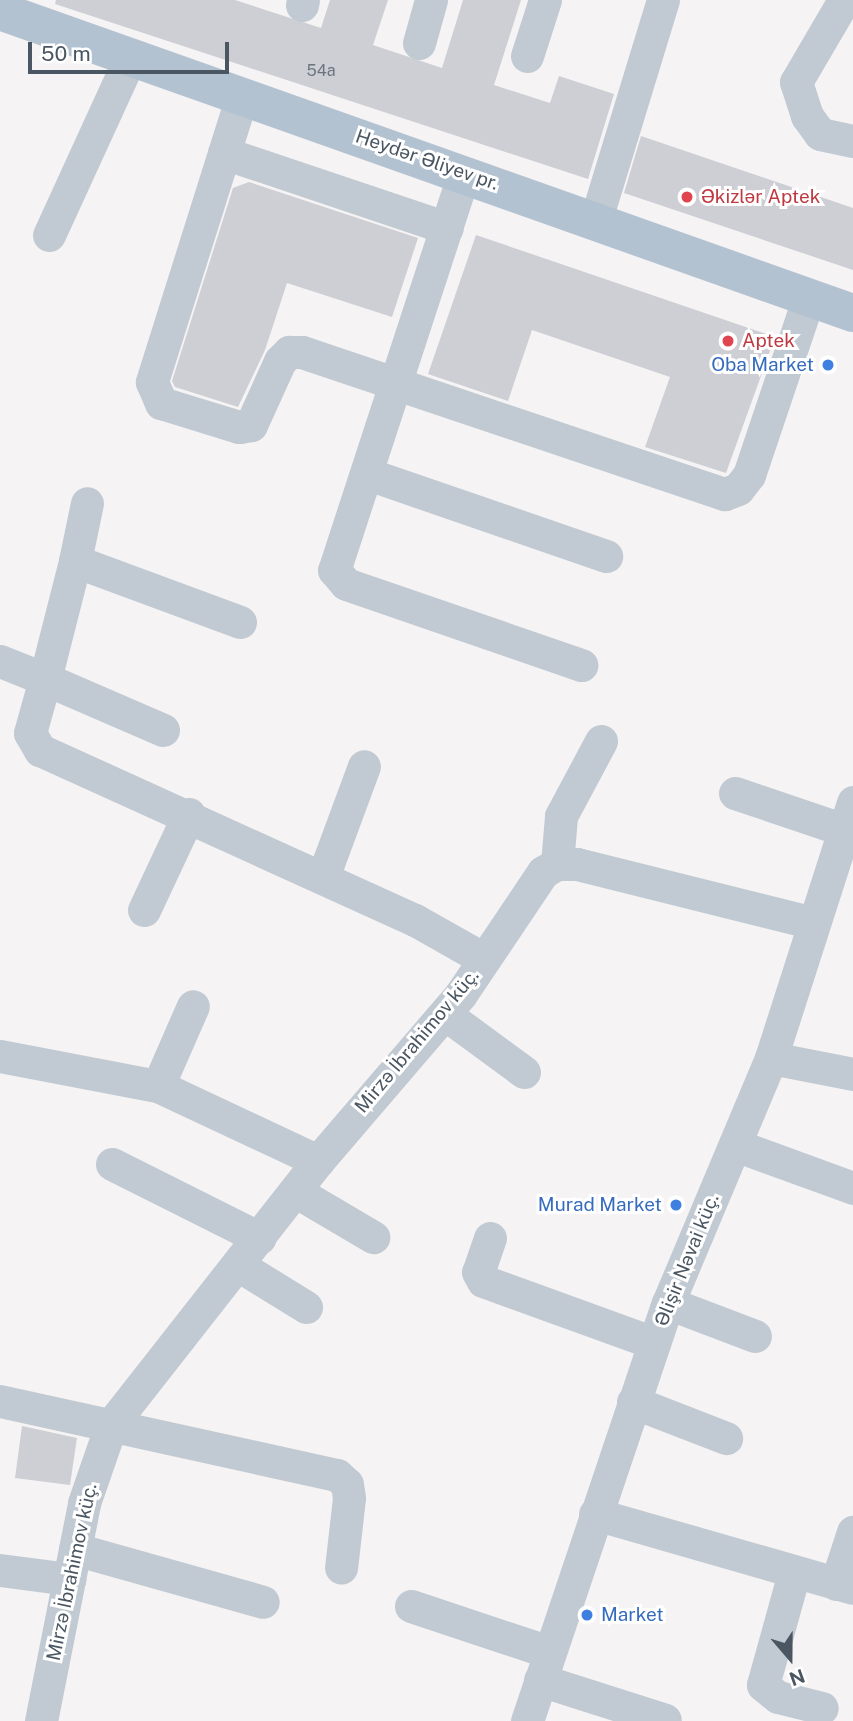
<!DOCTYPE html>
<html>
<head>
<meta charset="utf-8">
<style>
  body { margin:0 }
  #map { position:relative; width:853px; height:1721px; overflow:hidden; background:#f5f3f3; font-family:"Public Sans",sans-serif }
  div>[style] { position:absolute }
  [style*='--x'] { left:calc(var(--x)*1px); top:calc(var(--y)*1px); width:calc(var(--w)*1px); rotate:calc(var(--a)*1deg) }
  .building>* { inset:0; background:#cdcfd5 }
  .minor>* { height:33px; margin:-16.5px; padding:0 16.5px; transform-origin:16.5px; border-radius:16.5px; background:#c1cad2 }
  .major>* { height:38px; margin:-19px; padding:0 19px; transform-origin:19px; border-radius:19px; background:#b3c2d1 }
  .dots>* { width:19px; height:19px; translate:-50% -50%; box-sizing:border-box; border:4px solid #fff; border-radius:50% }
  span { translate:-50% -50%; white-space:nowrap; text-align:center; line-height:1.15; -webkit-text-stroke:6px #fff; paint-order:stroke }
  .number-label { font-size:16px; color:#6b747e }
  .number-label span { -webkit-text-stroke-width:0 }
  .street-label { font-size:19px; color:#4a5661 }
  .health-label { font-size:19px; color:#be3a42 }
  .left { translate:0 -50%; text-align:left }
  .shop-label { font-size:19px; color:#366cbe }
  .right { translate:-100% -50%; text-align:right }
  .north { position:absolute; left:755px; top:1623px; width:70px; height:70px; -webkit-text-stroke:5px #fff; paint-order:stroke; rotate:160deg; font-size:19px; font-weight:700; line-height:28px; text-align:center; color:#4a5661 }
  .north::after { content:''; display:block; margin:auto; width:24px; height:32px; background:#4a5661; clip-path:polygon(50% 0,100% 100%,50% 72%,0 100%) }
  .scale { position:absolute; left:28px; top:42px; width:201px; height:32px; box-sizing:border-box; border:4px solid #4a5661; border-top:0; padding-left:9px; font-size:21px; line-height:24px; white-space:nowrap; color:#4a5661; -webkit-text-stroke:5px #fff; paint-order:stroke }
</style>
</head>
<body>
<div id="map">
  <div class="building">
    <div style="clip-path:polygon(56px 0,235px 0,321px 28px,330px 0,388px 0,373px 45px,442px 68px,463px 0,521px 0,494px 85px,550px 103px,559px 76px,614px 94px,588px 179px,55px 4px)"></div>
    <div style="clip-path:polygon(641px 136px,853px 208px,853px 270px,624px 193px)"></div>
    <div style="clip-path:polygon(249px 182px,418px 238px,392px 317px,287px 283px,265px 350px,238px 407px,175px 387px,172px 381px,233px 188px)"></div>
    <div style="clip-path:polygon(476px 235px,775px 337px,726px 473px,645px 447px,670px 377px,532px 330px,508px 401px,428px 374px)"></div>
    <div style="clip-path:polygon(22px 1426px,77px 1438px,70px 1485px,15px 1478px)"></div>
  </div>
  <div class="minor">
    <div style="--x:844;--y:0;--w:95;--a:120.3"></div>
    <div style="--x:796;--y:82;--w:36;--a:72"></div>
    <div style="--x:807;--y:116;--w:22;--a:54"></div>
    <div style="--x:820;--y:134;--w:34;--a:12"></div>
    <div style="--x:302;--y:5;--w:5;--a:-79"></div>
    <div style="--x:419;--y:43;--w:45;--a:-74.4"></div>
    <div style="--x:527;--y:56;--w:59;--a:-72.2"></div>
    <div style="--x:242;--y:96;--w:300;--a:107.5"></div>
    <div style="--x:152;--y:382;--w:23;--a:67"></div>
    <div style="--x:161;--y:403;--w:82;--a:17.1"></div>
    <div style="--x:239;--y:427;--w:12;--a:-9"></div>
    <div style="--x:251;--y:425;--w:70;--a:-65.6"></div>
    <div style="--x:280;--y:361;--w:13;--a:-45"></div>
    <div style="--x:289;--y:352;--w:13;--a:0"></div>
    <div style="--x:302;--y:352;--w:446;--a:18.6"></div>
    <div style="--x:725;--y:494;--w:14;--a:-21"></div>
    <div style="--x:738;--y:489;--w:18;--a:-52"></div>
    <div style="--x:749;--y:475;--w:188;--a:-71.4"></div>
    <div style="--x:224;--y:153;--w:235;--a:18.6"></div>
    <div style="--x:464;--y:173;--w:418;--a:108.1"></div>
    <div style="--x:334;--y:570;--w:18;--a:49"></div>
    <div style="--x:346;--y:584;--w:249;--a:19"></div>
    <div style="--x:596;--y:219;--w:229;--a:-73"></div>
    <div style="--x:49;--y:235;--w:197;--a:-65.4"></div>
    <div style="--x:368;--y:474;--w:252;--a:19"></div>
    <div style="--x:75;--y:561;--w:59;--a:-78.3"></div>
    <div style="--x:0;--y:661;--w:48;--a:21.8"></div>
    <div style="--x:45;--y:679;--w:56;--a:105.5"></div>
    <div style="--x:30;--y:733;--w:20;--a:60"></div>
    <div style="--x:40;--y:750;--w:412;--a:24.4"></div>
    <div style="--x:415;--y:920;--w:79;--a:29.5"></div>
    <div style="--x:163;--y:730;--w:129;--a:-156.6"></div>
    <div style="--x:45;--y:679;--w:122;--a:-75.7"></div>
    <div style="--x:75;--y:561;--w:176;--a:20.3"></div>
    <div style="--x:735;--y:793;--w:115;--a:18.7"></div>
    <div style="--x:557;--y:864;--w:48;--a:-85.2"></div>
    <div style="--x:561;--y:816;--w:85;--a:-61.9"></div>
    <div style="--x:323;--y:877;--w:118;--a:-69.7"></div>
    <div style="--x:144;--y:910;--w:106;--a:-64.9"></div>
    <div style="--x:445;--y:1014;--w:98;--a:36.3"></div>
    <div style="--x:0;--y:1056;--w:161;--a:10.8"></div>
    <div style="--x:158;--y:1086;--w:177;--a:25.1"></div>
    <div style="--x:771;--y:1058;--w:84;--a:11"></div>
    <div style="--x:158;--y:1086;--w:87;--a:-66.4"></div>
    <div style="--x:735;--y:1145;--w:126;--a:20"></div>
    <div style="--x:112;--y:1164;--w:165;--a:26.6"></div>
    <div style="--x:295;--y:1191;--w:91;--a:30.5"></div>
    <div style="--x:490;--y:1238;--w:36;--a:109"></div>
    <div style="--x:478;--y:1272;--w:10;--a:61"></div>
    <div style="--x:483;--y:1281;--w:182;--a:19.9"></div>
    <div style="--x:238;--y:1265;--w:80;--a:31.7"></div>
    <div style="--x:668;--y:1303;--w:93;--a:20.8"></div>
    <div style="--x:0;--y:1401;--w:345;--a:12.4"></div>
    <div style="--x:337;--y:1475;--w:13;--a:42"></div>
    <div style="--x:347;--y:1484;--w:14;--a:82"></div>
    <div style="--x:349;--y:1498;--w:70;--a:96.5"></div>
    <div style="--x:633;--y:1402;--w:100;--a:21.2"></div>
    <div style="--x:595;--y:1514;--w:268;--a:16"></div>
    <div style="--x:75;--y:1549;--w:195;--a:15.7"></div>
    <div style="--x:0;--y:1570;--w:70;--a:7.4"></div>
    <div style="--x:794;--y:1573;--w:116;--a:105.5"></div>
    <div style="--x:763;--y:1685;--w:19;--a:39"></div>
    <div style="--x:778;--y:1697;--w:45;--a:14"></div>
    <div style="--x:836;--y:1584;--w:55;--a:-71.9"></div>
    <div style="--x:411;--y:1606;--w:145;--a:18.4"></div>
    <div style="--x:540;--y:1680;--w:131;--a:17.7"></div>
    <div style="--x:41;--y:1721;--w:222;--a:-78.8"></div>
    <div style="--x:84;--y:1503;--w:83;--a:-70.9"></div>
    <div style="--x:111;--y:1425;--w:335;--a:-51.9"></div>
    <div style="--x:318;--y:1161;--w:220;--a:-49.4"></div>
    <div style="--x:461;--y:994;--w:147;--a:-56.1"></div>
    <div style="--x:543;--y:872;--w:16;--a:-30"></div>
    <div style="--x:557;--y:864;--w:20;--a:0"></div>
    <div style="--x:577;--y:864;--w:243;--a:14"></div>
    <div style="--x:527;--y:1721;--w:441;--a:-71.4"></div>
    <div style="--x:668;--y:1303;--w:266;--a:-67.2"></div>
    <div style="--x:771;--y:1058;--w:269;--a:-72.2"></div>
  </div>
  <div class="major">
    <div style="--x:0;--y:11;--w:905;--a:19.5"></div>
  </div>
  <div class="dots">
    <div style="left:687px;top:197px;background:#e0444e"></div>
    <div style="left:728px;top:341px;background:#e0444e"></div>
    <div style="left:828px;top:365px;background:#3f7fe0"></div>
    <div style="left:676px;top:1205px;background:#3f7fe0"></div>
    <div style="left:587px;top:1615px;background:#3f7fe0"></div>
  </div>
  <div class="number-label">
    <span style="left:321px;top:71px">54a</span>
  </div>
  <div class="street-label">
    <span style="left:427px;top:160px;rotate:19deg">Heydər Əliyev pr.</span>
    <span style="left:417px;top:1041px;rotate:-50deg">Mirzə İbrahimov küç.</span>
    <span style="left:687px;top:1260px;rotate:-68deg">Əlişir Nəvai küç.</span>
    <span style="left:72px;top:1572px;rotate:-78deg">Mirzə İbrahimov küç.</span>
  </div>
  <div class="health-label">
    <span class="left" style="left:701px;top:197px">Əkizlər Aptek</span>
    <span class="left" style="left:742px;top:341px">Aptek</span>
  </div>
  <div class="shop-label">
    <span class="right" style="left:814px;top:365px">Oba Market</span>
    <span class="right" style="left:662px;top:1205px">Murad Market</span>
    <span class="left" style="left:601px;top:1615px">Market</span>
  </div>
  <div class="north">N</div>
  <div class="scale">50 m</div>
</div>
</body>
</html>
